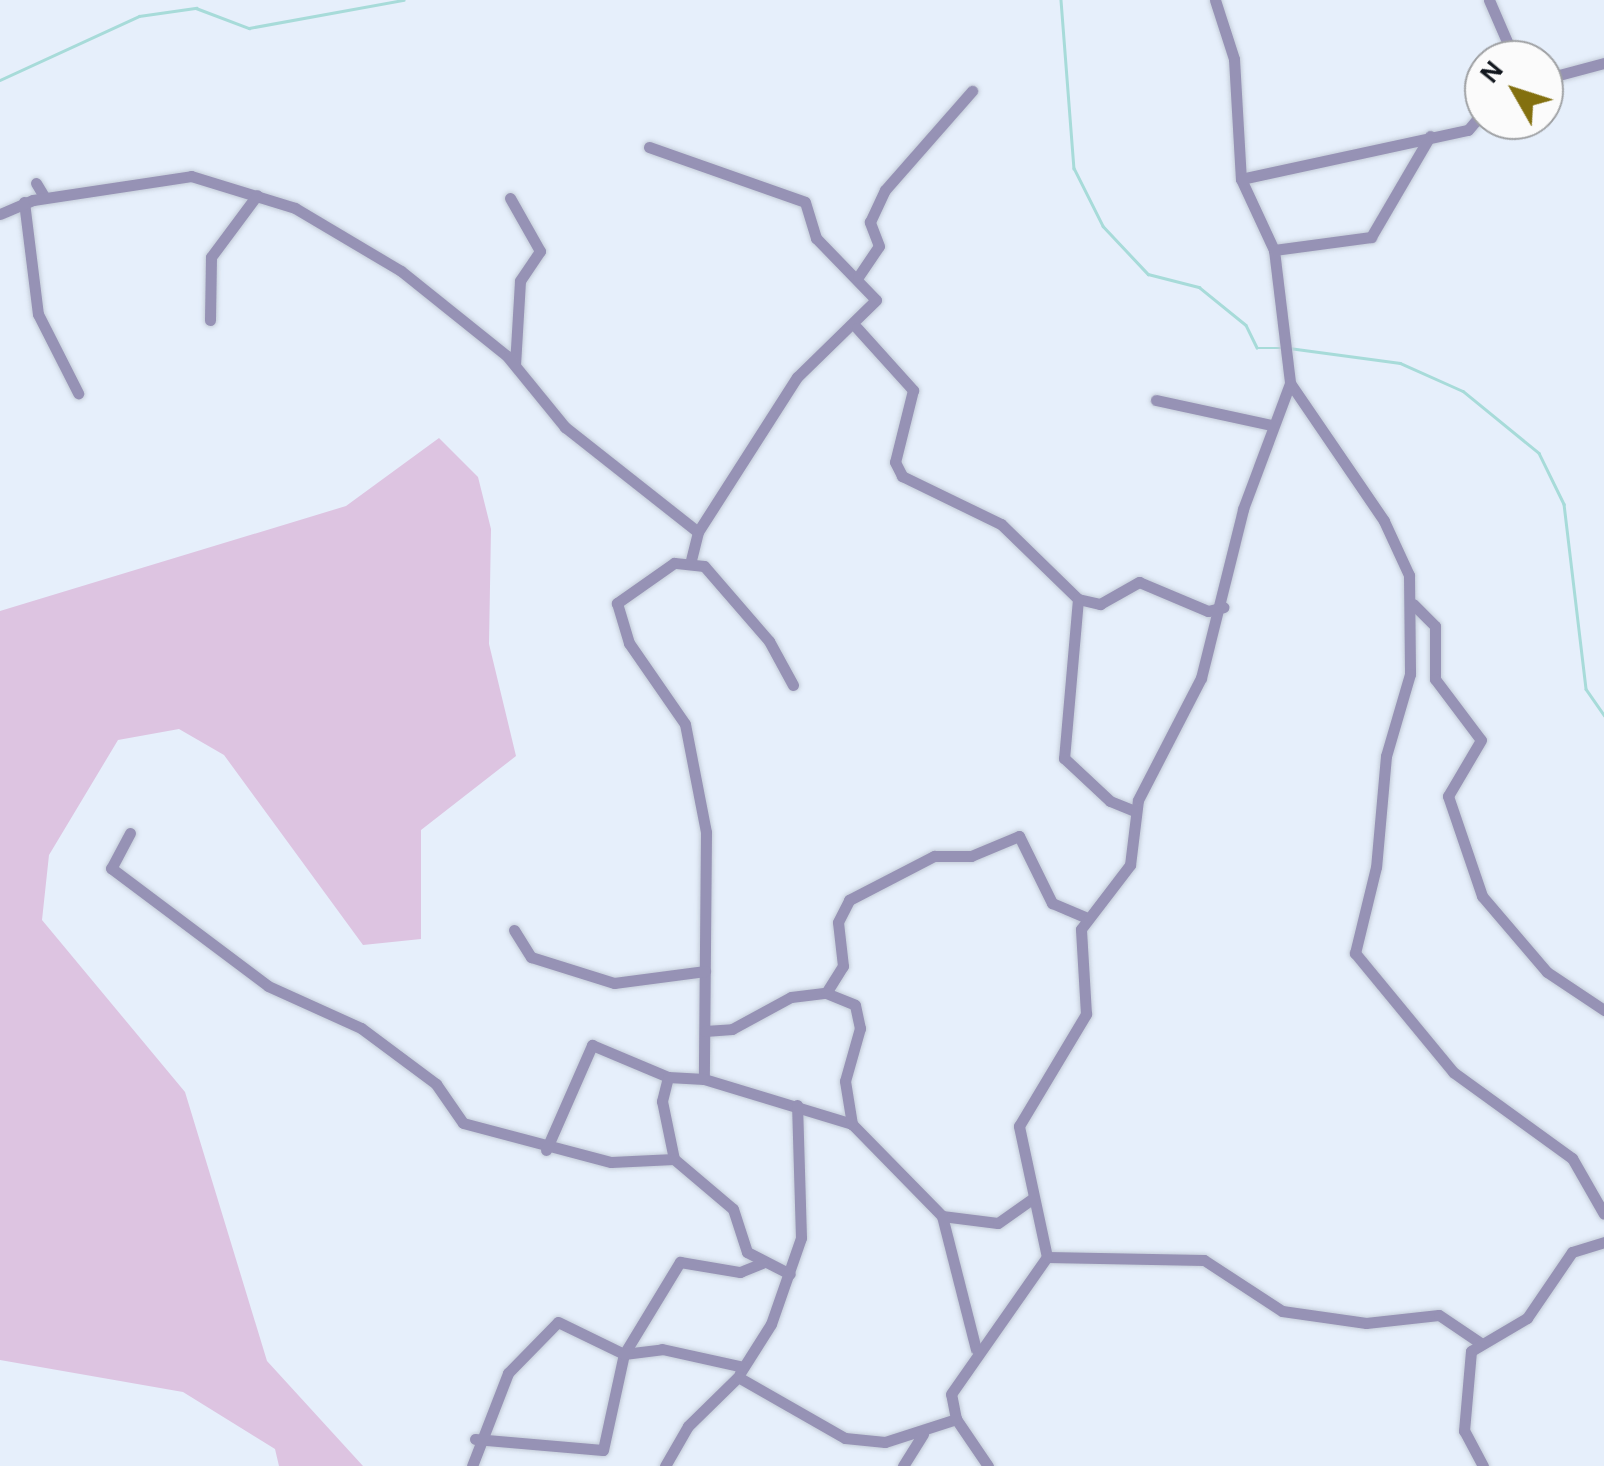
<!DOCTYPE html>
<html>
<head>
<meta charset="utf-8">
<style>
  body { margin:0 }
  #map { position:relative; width:1604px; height:1466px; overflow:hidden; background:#e6effb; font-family:"Alegreya Sans",sans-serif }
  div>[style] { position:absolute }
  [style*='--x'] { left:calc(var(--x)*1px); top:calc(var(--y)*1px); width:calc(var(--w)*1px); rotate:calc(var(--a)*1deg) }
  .green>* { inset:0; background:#ddc4e1 }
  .stream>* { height:2.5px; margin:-1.25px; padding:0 1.25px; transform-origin:1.25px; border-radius:1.25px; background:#a7dbd9 }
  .roads { filter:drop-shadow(0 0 2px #c4ccd8) drop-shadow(0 0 2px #c4ccd8) }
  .minor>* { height:11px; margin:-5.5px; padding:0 5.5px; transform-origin:5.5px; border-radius:5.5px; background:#9692b5 }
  span { translate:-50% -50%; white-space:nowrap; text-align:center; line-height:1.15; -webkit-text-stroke:10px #fbfbfb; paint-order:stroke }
  .north { position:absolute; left:1464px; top:40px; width:100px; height:100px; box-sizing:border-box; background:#fbfbfb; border:2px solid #9ea0a3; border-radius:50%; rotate:309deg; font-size:28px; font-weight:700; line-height:40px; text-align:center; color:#12171e }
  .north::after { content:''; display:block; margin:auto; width:35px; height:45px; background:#83700f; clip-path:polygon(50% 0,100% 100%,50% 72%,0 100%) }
</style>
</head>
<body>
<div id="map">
  <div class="green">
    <div style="clip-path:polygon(439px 438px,478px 477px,491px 529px,489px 644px,516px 756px,421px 830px,421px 939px,363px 945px,224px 755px,179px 729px,118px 740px,49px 855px,42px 920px,185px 1092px,267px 1361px,363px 1466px,279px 1466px,275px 1449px,183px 1392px,0 1360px,0 611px,346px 506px)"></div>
  </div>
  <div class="stream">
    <div style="--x:1061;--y:0;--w:169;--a:85.6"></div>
    <div style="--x:1074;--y:168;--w:65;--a:63.4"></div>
    <div style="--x:1103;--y:226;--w:66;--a:46.8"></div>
    <div style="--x:1148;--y:274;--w:53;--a:14.3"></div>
    <div style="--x:1199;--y:287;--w:60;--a:39"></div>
    <div style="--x:1246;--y:325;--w:25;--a:64"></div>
    <div style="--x:1257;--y:348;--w:24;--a:0"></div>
    <div style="--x:0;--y:80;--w:153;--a:-24.7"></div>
    <div style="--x:139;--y:16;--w:58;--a:-8"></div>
    <div style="--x:196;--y:8;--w:57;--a:20.7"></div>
    <div style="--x:249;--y:28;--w:157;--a:-10.3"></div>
    <div style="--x:1289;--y:348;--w:112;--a:7.7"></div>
    <div style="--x:1400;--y:363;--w:69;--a:24"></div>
    <div style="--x:1463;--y:391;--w:98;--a:39.2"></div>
    <div style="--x:1539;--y:453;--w:57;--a:63.9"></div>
    <div style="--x:1564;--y:504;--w:186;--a:83.2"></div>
    <div style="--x:1586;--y:689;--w:32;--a:55"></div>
  </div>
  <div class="roads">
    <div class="minor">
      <div style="--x:1215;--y:0;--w:62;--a:72.1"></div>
      <div style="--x:1234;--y:59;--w:120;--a:86.7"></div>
      <div style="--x:1241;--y:179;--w:78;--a:65.1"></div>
      <div style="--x:1274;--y:250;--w:134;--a:83.1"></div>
      <div style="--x:1290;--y:383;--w:167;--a:55.7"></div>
      <div style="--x:1384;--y:521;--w:60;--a:65.2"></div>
      <div style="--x:1409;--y:575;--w:99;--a:89.4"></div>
      <div style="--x:1410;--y:674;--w:85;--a:106.3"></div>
      <div style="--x:1386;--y:756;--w:111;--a:95.1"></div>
      <div style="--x:1376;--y:867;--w:89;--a:103.7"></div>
      <div style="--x:1355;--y:953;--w:154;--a:50.5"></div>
      <div style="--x:1453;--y:1072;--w:147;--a:35.9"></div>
      <div style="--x:1572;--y:1158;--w:64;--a:60.3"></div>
      <div style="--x:1489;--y:0;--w:65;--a:66.6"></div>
      <div style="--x:1544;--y:79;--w:62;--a:-14.9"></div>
      <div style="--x:649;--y:147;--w:165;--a:19.4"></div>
      <div style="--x:805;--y:202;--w:38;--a:73"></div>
      <div style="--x:816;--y:238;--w:86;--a:45.9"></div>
      <div style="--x:876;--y:300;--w:110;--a:135.7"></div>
      <div style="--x:797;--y:377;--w:184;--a:122.6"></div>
      <div style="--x:698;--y:532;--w:29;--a:104"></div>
      <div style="--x:1241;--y:179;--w:232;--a:-12.2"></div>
      <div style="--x:1468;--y:130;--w:25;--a:-50"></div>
      <div style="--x:36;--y:183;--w:17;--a:59"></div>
      <div style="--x:510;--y:198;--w:61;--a:60.5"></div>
      <div style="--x:540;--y:251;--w:36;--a:124"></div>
      <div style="--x:520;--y:281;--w:84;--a:93.4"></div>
      <div style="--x:24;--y:202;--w:113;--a:82.9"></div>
      <div style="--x:38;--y:314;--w:89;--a:63.1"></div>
      <div style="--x:0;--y:214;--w:36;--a:-23"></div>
      <div style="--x:33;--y:200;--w:160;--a:-8.6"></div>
      <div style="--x:191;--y:176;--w:109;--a:17.1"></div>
      <div style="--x:295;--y:208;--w:123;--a:30.7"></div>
      <div style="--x:401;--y:271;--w:136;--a:38.7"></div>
      <div style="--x:507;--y:356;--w:92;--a:50.8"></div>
      <div style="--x:565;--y:427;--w:169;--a:38.3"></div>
      <div style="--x:1274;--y:250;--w:98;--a:-7.6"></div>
      <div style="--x:1371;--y:237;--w:117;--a:-59.7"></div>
      <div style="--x:858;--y:277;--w:37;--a:-56"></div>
      <div style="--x:879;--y:246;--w:26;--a:-111"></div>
      <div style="--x:870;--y:222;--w:35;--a:-65"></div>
      <div style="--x:885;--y:190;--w:132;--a:-48.7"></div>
      <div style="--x:210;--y:320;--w:63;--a:-89.1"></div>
      <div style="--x:211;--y:257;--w:77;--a:-53.4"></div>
      <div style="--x:857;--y:328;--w:84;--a:47.9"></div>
      <div style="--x:913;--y:390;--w:74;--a:104"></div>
      <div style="--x:895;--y:462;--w:16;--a:63"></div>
      <div style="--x:902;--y:476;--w:110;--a:25.9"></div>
      <div style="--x:1001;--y:524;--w:107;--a:44.2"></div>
      <div style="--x:1078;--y:599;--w:23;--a:13"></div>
      <div style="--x:1100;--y:604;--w:45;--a:-29.4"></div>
      <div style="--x:1139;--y:582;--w:75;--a:22.8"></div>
      <div style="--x:1208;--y:611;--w:16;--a:-14"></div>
      <div style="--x:1156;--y:400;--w:119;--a:12.2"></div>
      <div style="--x:1078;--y:599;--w:160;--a:95"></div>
      <div style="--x:1064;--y:758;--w:63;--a:43.1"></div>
      <div style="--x:1110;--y:801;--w:27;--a:22"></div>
      <div style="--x:1413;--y:604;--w:31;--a:45"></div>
      <div style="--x:1435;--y:626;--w:53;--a:90"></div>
      <div style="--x:1435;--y:679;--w:76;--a:53"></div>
      <div style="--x:1481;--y:740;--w:65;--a:120.5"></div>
      <div style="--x:1448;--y:796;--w:106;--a:71.2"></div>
      <div style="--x:1482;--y:896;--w:100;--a:49.5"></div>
      <div style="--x:1547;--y:972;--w:69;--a:33.7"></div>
      <div style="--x:793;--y:685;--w:50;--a:-118.6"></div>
      <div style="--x:769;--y:641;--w:99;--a:-130.9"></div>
      <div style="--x:704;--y:566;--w:30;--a:-174"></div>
      <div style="--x:674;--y:563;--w:70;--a:144.9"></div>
      <div style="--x:617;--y:603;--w:42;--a:73.3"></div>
      <div style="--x:629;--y:643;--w:98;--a:55.3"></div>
      <div style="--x:685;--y:724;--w:110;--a:79"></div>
      <div style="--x:706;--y:832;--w:247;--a:90.5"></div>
      <div style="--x:704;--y:1079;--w:155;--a:16.9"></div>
      <div style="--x:852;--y:1124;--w:129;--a:45.6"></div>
      <div style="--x:942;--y:1216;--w:56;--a:7.1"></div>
      <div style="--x:998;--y:1223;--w:42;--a:-35.2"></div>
      <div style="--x:130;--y:833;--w:40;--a:118"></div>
      <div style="--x:111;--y:868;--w:196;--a:36.9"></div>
      <div style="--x:268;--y:986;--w:102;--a:24.3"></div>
      <div style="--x:361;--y:1028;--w:94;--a:36.7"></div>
      <div style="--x:436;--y:1084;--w:47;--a:55.3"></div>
      <div style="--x:463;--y:1123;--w:153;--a:14.8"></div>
      <div style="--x:611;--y:1162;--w:63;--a:-2.7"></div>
      <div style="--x:514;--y:930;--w:32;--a:58"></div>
      <div style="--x:531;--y:957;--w:87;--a:17.4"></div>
      <div style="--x:614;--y:983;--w:92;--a:-7.5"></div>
      <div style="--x:826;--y:993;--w:32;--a:-58"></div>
      <div style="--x:843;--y:966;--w:44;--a:-96.5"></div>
      <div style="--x:838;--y:922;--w:25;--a:-63"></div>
      <div style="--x:849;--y:900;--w:96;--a:-27.4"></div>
      <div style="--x:934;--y:856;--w:37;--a:0"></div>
      <div style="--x:971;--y:856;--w:52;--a:-22.6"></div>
      <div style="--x:1019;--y:836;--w:75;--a:63.8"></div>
      <div style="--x:1052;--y:903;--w:38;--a:23"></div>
      <div style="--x:705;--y:1031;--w:27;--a:-4"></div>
      <div style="--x:732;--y:1029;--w:67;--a:-28.5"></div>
      <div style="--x:791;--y:997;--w:35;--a:-7"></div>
      <div style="--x:826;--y:993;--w:31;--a:22"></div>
      <div style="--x:855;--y:1005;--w:24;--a:78"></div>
      <div style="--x:860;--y:1028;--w:55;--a:105.8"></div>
      <div style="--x:845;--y:1081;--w:44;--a:80.8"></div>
      <div style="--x:668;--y:1077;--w:25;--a:104"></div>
      <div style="--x:662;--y:1101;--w:59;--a:78.3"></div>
      <div style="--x:674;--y:1159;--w:77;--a:40.3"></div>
      <div style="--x:733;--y:1209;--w:45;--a:72"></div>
      <div style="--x:747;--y:1252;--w:48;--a:27.1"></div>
      <div style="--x:546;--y:1150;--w:115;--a:-66.3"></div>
      <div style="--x:592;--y:1045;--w:82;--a:22.8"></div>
      <div style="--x:668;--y:1077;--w:36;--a:3"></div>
      <div style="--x:942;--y:1216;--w:137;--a:75.7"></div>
      <div style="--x:1047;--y:1257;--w:157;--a:1.1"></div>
      <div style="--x:1204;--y:1260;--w:93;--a:33.2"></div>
      <div style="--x:1282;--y:1311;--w:85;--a:8.1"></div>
      <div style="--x:1366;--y:1323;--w:73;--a:-6.3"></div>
      <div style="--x:1439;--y:1315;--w:48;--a:34"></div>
      <div style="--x:740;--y:1373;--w:58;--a:-57.7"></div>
      <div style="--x:771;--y:1324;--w:91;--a:-70.8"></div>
      <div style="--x:801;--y:1238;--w:133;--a:-91.7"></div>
      <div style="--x:475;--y:1439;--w:128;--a:4.9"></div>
      <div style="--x:603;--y:1450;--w:98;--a:-77.7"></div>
      <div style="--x:624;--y:1354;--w:108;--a:-58.7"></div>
      <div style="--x:680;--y:1262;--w:61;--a:9.5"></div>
      <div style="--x:740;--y:1272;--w:24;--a:-22"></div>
      <div style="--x:472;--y:1466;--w:100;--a:-68.8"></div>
      <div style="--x:508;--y:1373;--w:71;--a:-45.6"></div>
      <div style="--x:558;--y:1322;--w:73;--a:25.9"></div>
      <div style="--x:624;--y:1354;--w:38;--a:-7"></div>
      <div style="--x:662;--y:1349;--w:83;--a:12.5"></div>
      <div style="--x:665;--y:1466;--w:46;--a:-60.1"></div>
      <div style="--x:688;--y:1426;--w:70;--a:-44.4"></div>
      <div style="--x:738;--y:1377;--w:123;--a:29.7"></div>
      <div style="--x:845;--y:1438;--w:40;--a:5.7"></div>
      <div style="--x:885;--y:1442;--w:75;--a:-17.9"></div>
      <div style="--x:903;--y:1466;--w:38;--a:-58"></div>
      <div style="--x:988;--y:1466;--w:57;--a:-124.2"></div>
      <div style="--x:956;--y:1419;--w:25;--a:-101"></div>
      <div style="--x:951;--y:1394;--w:167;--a:-55"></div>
      <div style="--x:1047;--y:1257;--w:134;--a:-102.1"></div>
      <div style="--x:1019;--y:1126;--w:131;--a:-59.1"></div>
      <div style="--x:1086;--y:1014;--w:85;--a:-93.4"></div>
      <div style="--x:1081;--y:929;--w:81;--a:-52.6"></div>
      <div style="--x:1130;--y:865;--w:65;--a:-83"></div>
      <div style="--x:1138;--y:800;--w:137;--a:-62.7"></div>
      <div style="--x:1201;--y:678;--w:174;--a:-76"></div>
      <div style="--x:1243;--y:509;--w:134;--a:-69.5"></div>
      <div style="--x:1483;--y:1466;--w:40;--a:-118"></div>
      <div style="--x:1464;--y:1431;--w:80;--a:-85"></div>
      <div style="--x:1471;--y:1351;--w:65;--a:-30.5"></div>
      <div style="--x:1527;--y:1318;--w:80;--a:-55.7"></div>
      <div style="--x:1572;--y:1252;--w:34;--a:-17"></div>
    </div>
  </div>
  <div class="north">N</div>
</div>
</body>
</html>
